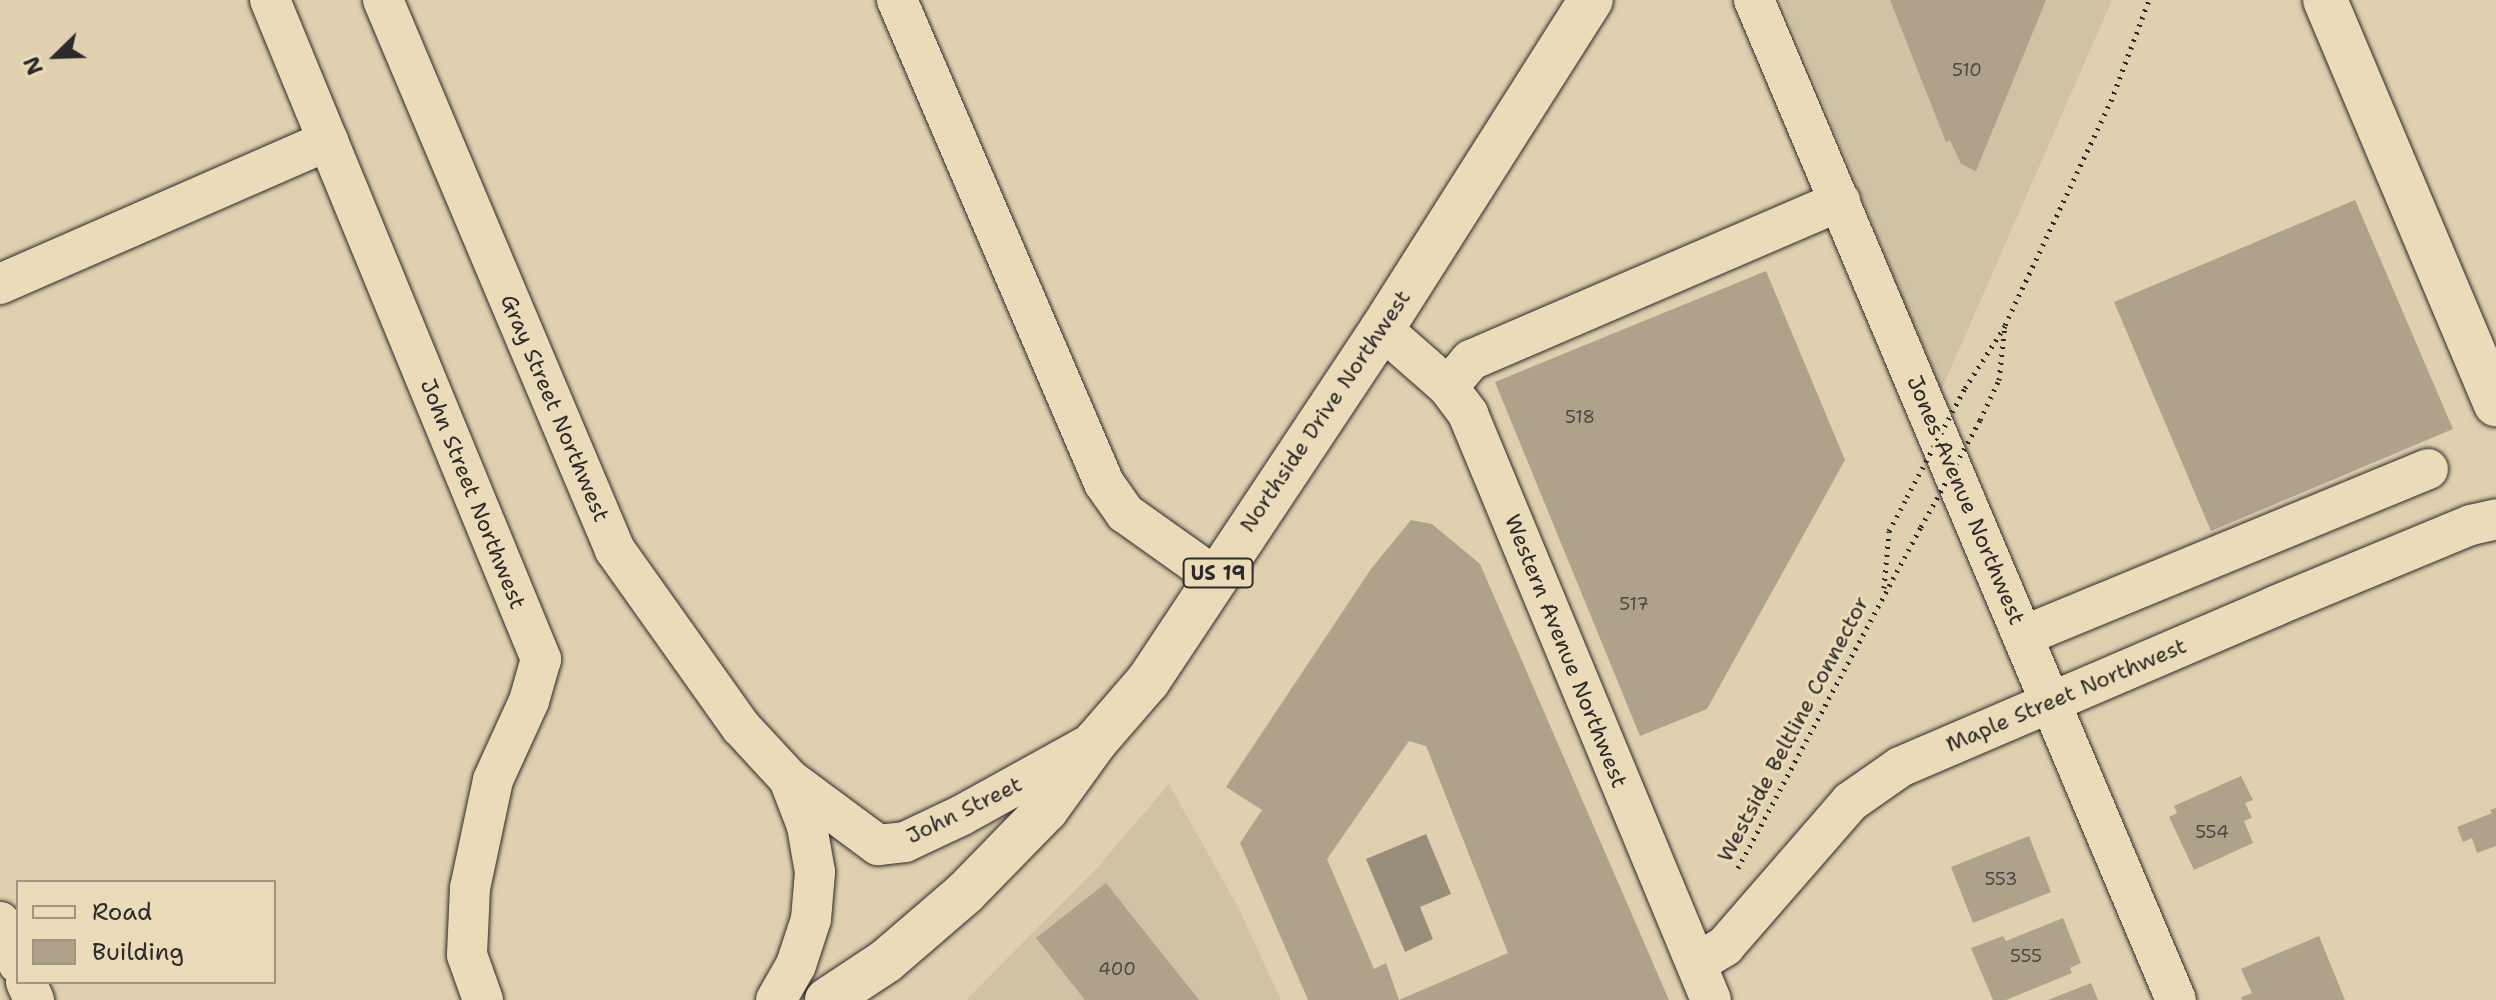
<!DOCTYPE html>
<html>
<head>
<meta charset="utf-8">
<style>
  body { margin:0 }
  #map { position:relative; width:2496px; height:1000px; overflow:hidden; background:#e0d0b0; font-family:"Shantell Sans",sans-serif }
  div>[style] { position:absolute }
  [style*='--x'] { left:calc(var(--x)*1px); top:calc(var(--y)*1px); width:calc(var(--w)*1px); rotate:calc(var(--a)*1deg) }
  .built>* { inset:0; background:#d1c2a5 }
  .water>* { inset:0; background:#988e7b }
  .building>* { inset:0; background:#aea28b }
  .path>* { height:5px; margin-top:-2.5px; transform-origin:0; background:repeating-linear-gradient(90deg,#2b2b2b 0 2px,transparent 0 8px) }
  .roads { filter:drop-shadow(0 0 2px #2b2b2b) drop-shadow(0 0 2px #2b2b2b) }
  .minor>* { height:40px; margin:-20px; padding:0 20px; transform-origin:20px; border-radius:20px; background:#ecdbb8 }
  .major>* { height:44px; margin:-22px; padding:0 22px; transform-origin:22px; border-radius:22px; background:#ecdbb8 }
  .path-bridge>* { height:5px; margin-top:-2.5px; transform-origin:0; background:repeating-linear-gradient(90deg,#2b2b2b 0 2px,transparent 0 8px) }
  span { translate:-50% -50%; white-space:nowrap; text-align:center; line-height:1.15; -webkit-text-stroke:6px #ecdbb8; paint-order:stroke }
  .number-label { font-size:18px; color:#4c4943 }
  .number-label span { -webkit-text-stroke-width:0 }
  .shield-label span { padding:2px 6px; background:#ecdbb8; border:2px solid; border-radius:6px; -webkit-text-stroke-width:0 }
  .shield-label { font-size:20px; color:#2b2b2b; font-weight:700 }
  .street-label { font-size:22px; color:#2b2b2b }
  .legend { position:absolute; left:16px; top:880px; width:260px; height:104px; box-sizing:border-box; background:#ecdbb8; border:2px solid #9f9580; margin:0; padding:10px 14px; list-style:none; font-size:24px; color:#2b2b2b }
  .legend li { display:flex; align-items:center; gap:16px; height:40px }
  .legend b { width:40px; border:2px solid #9f9580 }
  .north { position:absolute; left:16px; top:16px; width:80px; height:80px; -webkit-text-stroke:6px #ecdbb8; paint-order:stroke; rotate:247deg; font-size:22px; font-weight:700; line-height:32px; text-align:center; color:#2b2b2b }
  .north::after { content:''; display:block; margin:auto; width:28px; height:36px; background:#2b2b2b; clip-path:polygon(50% 0,100% 100%,50% 72%,0 100%) }
</style>
</head>
<body>
<div id="map">
  <div class="built">
    <div style="clip-path:polygon(1781px 0,2112px 0,1941px 391px)"></div>
    <div style="clip-path:polygon(1169px 784px,1239px 909px,1281px 1000px,966px 1000px,1097px 868px)"></div>
  </div>
  <div class="water">
    <div style="clip-path:polygon(1426px 834px,1451px 894px,1420px 907px,1433px 939px,1405px 952px,1366px 859px)"></div>
  </div>
  <div class="building">
    <div style="clip-path:polygon(1890px 0,2046px 0,1976px 171px,1961px 164px,1950px 140px,1946px 142px)"></div>
    <div style="clip-path:polygon(2355px 200px,2453px 429px,2211px 531px,2114px 302px)"></div>
    <div style="clip-path:polygon(1766px 271px,1845px 460px,1707px 709px,1640px 736px,1495px 382px)"></div>
    <div style="clip-path:polygon(evenodd,1411px 520px,1432px 524px,1480px 564px,1669px 1000px,1308px 1000px,1240px 843px,1262px 810px,1226px 787px,1371px 569px,1411px 520px,1409px 741px,1426px 746px,1508px 953px,1399px 1000px,1386px 963px,1374px 969px,1327px 859px,1409px 741px)"></div>
    <div style="clip-path:polygon(2241px 776px,2253px 800px,2245px 803px,2252px 818px,2244px 821px,2253px 843px,2194px 870px,2169px 817px,2177px 813px,2174px 806px)"></div>
    <div style="clip-path:polygon(2496px 808px,2496px 846px,2477px 853px,2472px 838px,2463px 842px,2457px 827px,2492px 813px,2490px 810px)"></div>
    <div style="clip-path:polygon(2029px 836px,2051px 892px,1973px 923px,1951px 867px)"></div>
    <div style="clip-path:polygon(1106px 883px,1199px 1000px,1085px 1000px,1036px 938px)"></div>
    <div style="clip-path:polygon(2063px 918px,2081px 963px,2070px 968px,2072px 973px,2006px 1000px,1993px 1000px,1971px 948px,2003px 936px,2006px 941px)"></div>
    <div style="clip-path:polygon(2319px 936px,2345px 1000px,2242px 1000px,2241px 997px,2252px 993px,2241px 969px)"></div>
    <div style="clip-path:polygon(2091px 983px,2098px 1000px,2048px 1000px)"></div>
  </div>
  <div class="path">
    <div style="--x:1965;--y:388;--w:74;--a:-57.2"></div>
    <div style="--x:1980;--y:420;--w:44;--a:-64.6"></div>
    <div style="--x:1999;--y:380;--w:55;--a:-83.8"></div>
    <div style="--x:2005;--y:325;--w:248;--a:-64.7"></div>
    <div style="--x:2111;--y:101;--w:108;--a:-69.4"></div>
    <div style="--x:1884;--y:588;--w:57;--a:-85"></div>
    <div style="--x:1889;--y:531;--w:38;--a:-62"></div>
    <div style="--x:1738;--y:868;--w:387;--a:-61.8"></div>
  </div>
  <div class="roads">
    <div class="minor">
      <div style="--x:270;--y:0;--w:713;--a:67.65"></div>
      <div style="--x:541;--y:659;--w:44;--a:105.9"></div>
      <div style="--x:529;--y:701;--w:87;--a:114.5"></div>
      <div style="--x:493;--y:780;--w:110;--a:102"></div>
      <div style="--x:470;--y:888;--w:67;--a:92.6"></div>
      <div style="--x:467;--y:955;--w:48;--a:70.4"></div>
      <div style="--x:383;--y:0;--w:597;--a:67.13"></div>
      <div style="--x:615;--y:550;--w:217;--a:54.6"></div>
      <div style="--x:741;--y:727;--w:71;--a:47.3"></div>
      <div style="--x:789;--y:779;--w:111;--a:36.6"></div>
      <div style="--x:878;--y:845;--w:27;--a:-6"></div>
      <div style="--x:905;--y:842;--w:63;--a:-25.3"></div>
      <div style="--x:962;--y:815;--w:153;--a:-28.9"></div>
      <div style="--x:897;--y:0;--w:525;--a:66.8"></div>
      <div style="--x:1104;--y:483;--w:37;--a:55"></div>
      <div style="--x:1125;--y:513;--w:110;--a:35.4"></div>
      <div style="--x:1754;--y:0;--w:1085;--a:67.12"></div>
      <div style="--x:0;--y:284;--w:358;--a:-23.6"></div>
      <div style="--x:1382;--y:329;--w:88;--a:41.3"></div>
      <div style="--x:1448;--y:387;--w:34;--a:53"></div>
      <div style="--x:1468;--y:414;--w:634;--a:67.48"></div>
      <div style="--x:1448;--y:387;--w:35;--a:-50"></div>
      <div style="--x:1471;--y:360;--w:402;--a:-23.3"></div>
      <div style="--x:2023;--y:636;--w:438;--a:-22.4"></div>
      <div style="--x:0;--y:922;--w:45;--a:66.3"></div>
      <div style="--x:1697;--y:963;--w:33;--a:-31"></div>
      <div style="--x:1725;--y:946;--w:191;--a:-49"></div>
      <div style="--x:1850;--y:802;--w:61;--a:-35"></div>
      <div style="--x:1900;--y:767;--w:408;--a:-23.2"></div>
      <div style="--x:2275;--y:606;--w:212;--a:-22.5"></div>
      <div style="--x:2471;--y:525;--w:26;--a:-13"></div>
      <div style="--x:26;--y:982;--w:20;--a:66"></div>
      <div style="--x:776;--y:1000;--w:40;--a:-60.3"></div>
      <div style="--x:796;--y:965;--w:48;--a:-71.9"></div>
      <div style="--x:811;--y:919;--w:47;--a:-85.1"></div>
      <div style="--x:815;--y:872;--w:47;--a:-99.9"></div>
      <div style="--x:807;--y:826;--w:50;--a:-111"></div>
    </div>
    <div class="major">
      <div style="--x:2325;--y:0;--w:439;--a:67.1"></div>
      <div style="--x:827;--y:1000;--w:71;--a:-33.5"></div>
      <div style="--x:886;--y:961;--w:104;--a:-40.7"></div>
      <div style="--x:965;--y:893;--w:116;--a:-45.7"></div>
      <div style="--x:1046;--y:810;--w:85;--a:-54.1"></div>
      <div style="--x:1096;--y:741;--w:79;--a:-49.1"></div>
      <div style="--x:1148;--y:681;--w:423;--a:-56.4"></div>
      <div style="--x:1382;--y:329;--w:390;--a:-57.6"></div>
    </div>
  </div>
  <div class="path-bridge">
    <div style="--x:1907;--y:497;--w:123;--a:-62"></div>
    <div style="--x:1921;--y:527;--w:122;--a:-61.1"></div>
  </div>
  <div class="number-label">
    <span style="left:1967px;top:70px">510</span>
    <span style="left:1580px;top:417px">518</span>
    <span style="left:1634px;top:604px">517</span>
    <span style="left:2212px;top:832px">554</span>
    <span style="left:2001px;top:879px">553</span>
    <span style="left:2026px;top:956px">555</span>
    <span style="left:1117px;top:969px">400</span>
  </div>
  <div class="shield-label">
    <span style="left:1218px;top:573px">US 19</span>
  </div>
  <div class="street-label">
    <span style="left:555px;top:408px;rotate:67deg">Gray Street Northwest</span>
    <span style="left:1325px;top:411px;rotate:-56deg">Northside Drive Northwest</span>
    <span style="left:473px;top:494px;rotate:68deg">John Street Northwest</span>
    <span style="left:1966px;top:500px;rotate:67deg">Jones Avenue Northwest</span>
    <span style="left:1566px;top:651px;rotate:68deg">Western Avenue Northwest</span>
    <span style="left:2066px;top:695px;rotate:-23deg">Maple Street Northwest</span>
    <span style="left:1793px;top:729px;rotate:-62deg">Westside Beltline Connector</span>
    <span style="left:964px;top:810px;rotate:-26deg">John Street</span>
  </div>
  <ul class="legend">
  <li><b style="height:10px;background:#ecdbb8"></b>Road</li>
  <li><b style="height:22px;background:#aea28b"></b>Building</li>
  </ul>
  <div class="north">N</div>
</div>
</body>
</html>
